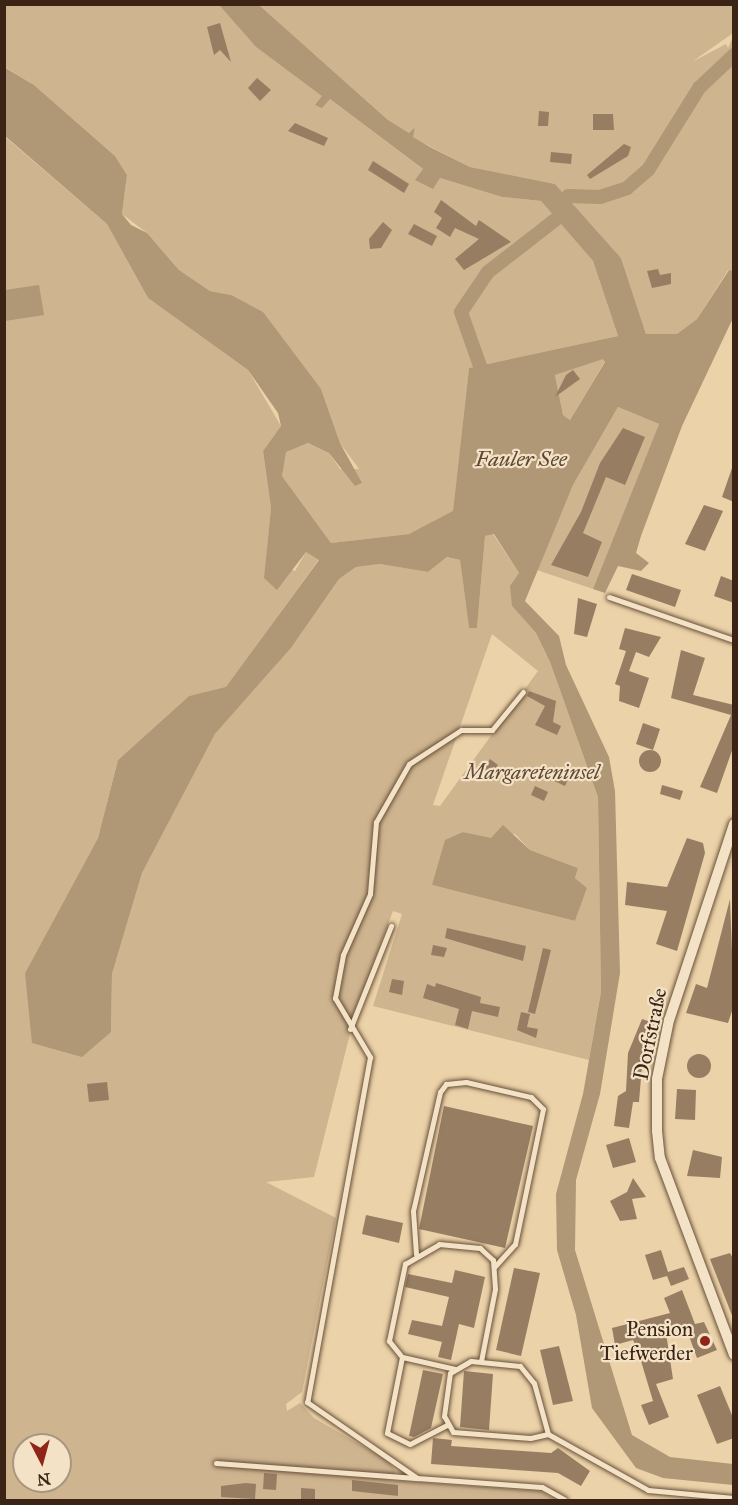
<!DOCTYPE html>
<html>
<head>
<meta charset="utf-8">
<style>
  body { margin:0 }
  #map { position:relative; width:738px; height:1505px; overflow:hidden; background:#ecd2a8; font-family:"IM FELL Great Primer",serif }
  div>[style] { position:absolute }
  [style*='--x'] { left:calc(var(--x)*1px); top:calc(var(--y)*1px); width:calc(var(--w)*1px); rotate:calc(var(--a)*1deg) }
  .green>* { inset:0; background:#ceb48f }
  .water>* { inset:0; background:#b09776 }
  .canal>* { height:14px; margin:-7px; padding:0 7px; transform-origin:7px; border-radius:7px; background:#b09776 }
  .building>* { inset:0; background:#977e62 }
  .round { border-radius:50% }
  .roads { filter:drop-shadow(0 0 2px #67503a) drop-shadow(0 0 2px #67503a) }
  .lane>* { height:5px; margin:-2.5px; padding:0 2.5px; transform-origin:2.5px; border-radius:2.5px; background:#f3e2c6 }
  .street>* { height:10px; margin:-5px; padding:0 5px; transform-origin:5px; border-radius:5px; background:#f3e2c6 }
  .dots>* { width:16px; height:16px; translate:-50% -50%; box-sizing:border-box; border:3px solid #f3e2c6; border-radius:50% }
  span { translate:-50% -50%; white-space:nowrap; text-align:center; line-height:1.15; -webkit-text-stroke:4.5px #f3e2c6; paint-order:stroke }
  .park-label { font-size:21px; color:#604834; font-style:italic }
  .street-label { font-size:21px; color:#3b2416 }
  .poi-label { font-size:21px; color:#3b2416 }
  .right { translate:-100% -50%; text-align:right }
  .water-label { font-size:22px; color:#5e4633; font-style:italic }
  .frame { position:absolute; inset:0; border:6px solid #3b2416; pointer-events:none }
  .north { position:absolute; left:12px; top:1433px; width:60px; height:60px; box-sizing:border-box; background:#f3e2c6; border:2px solid #a99680; border-radius:50%; rotate:174deg; font-size:16px; font-weight:700; line-height:24px; text-align:center; color:#3b2416 }
  .north::after { content:''; display:block; margin:auto; width:21px; height:27px; background:#8f2418; clip-path:polygon(50% 0,100% 100%,50% 72%,0 100%) }
</style>
</head>
<body>
<div id="map">
  <div class="green">
    <div style="clip-path:polygon(4px 5px,219px 5px,256px 47px,323px 96px,316px 106px,330px 99px,424px 170px,415px 180px,440px 178px,502px 197px,541px 201px,593px 261px,618px 336px,469px 368px,453px 512px,409px 534px,331px 543px,282px 476px,285px 452px,308px 443px,329px 453px,340px 469px,359px 469px,340px 443px,321px 389px,231px 295px,210px 291px,179px 270px,147px 233px,122px 214px,127px 175px,115px 156px,34px 85px,5px 67px)"></div>
    <div style="clip-path:polygon(259px 5px,733px 5px,733px 33px,692px 62px,726px 44px,728px 48px,733px 37px,733px 271px,728px 270px,697px 319px,677px 334px,646px 334px,621px 258px,555px 184px,470px 167px,412px 137px,415px 127px,409px 133px,388px 120px)"></div>
    <div style="clip-path:polygon(evenodd,4px 136px,107px 224px,148px 298px,248px 370px,281px 426px,263px 451px,271px 508px,266px 560px,295px 571px,306px 552px,319px 559px,226px 688px,189px 696px,118px 760px,98px 838px,25px 973px,111px 1032px,112px 974px,142px 873px,215px 734px,291px 648px,339px 579px,356px 567px,380px 564px,428px 572px,447px 557px,460px 560px,469px 628px,477px 628px,485px 536px,493px 534px,519px 573px,512px 606px,536px 633px,550px 662px,598px 797px,601px 992px,589px 1060px,373px 1006px,402px 914px,393px 911px,355px 1014px,314px 1177px,266px 1182px,336px 1218px,302px 1392px,286px 1404px,287px 1411px,300px 1403px,314px 1418px,388px 1461px,396px 1472px,385px 1480px,540px 1491px,556px 1500px,5px 1500px,4px 136px,492px 634px,538px 671px,440px 806px,433px 805px,492px 634px,4px 136px,463px 832px,491px 839px,515px 834px,530px 850px,578px 868px,575px 878px,587px 888px,575px 921px,432px 885px,463px 832px,4px 136px,24px 1445px,60px 1445px,60px 1481px,24px 1481px,24px 1445px)"></div>
    <div style="clip-path:polygon(603px 358px,605px 361px,570px 420px,563px 415px,555px 375px)"></div>
    <div style="clip-path:polygon(618px 407px,659px 424px,593px 589px,537px 570px,573px 485px)"></div>
  </div>
  <div class="water">
    <div style="clip-path:polygon(evenodd,219px 5px,259px 5px,388px 120px,409px 133px,415px 127px,413px 137px,430px 147px,470px 167px,555px 184px,621px 258px,646px 334px,677px 334px,697px 319px,729px 270px,733px 271px,733px 318px,682px 426px,641px 536px,636px 553px,649px 563px,641px 571px,618px 566px,605px 593px,593px 589px,659px 424px,618px 407px,573px 485px,525px 601px,559px 636px,566px 665px,609px 757px,615px 791px,620px 973px,600px 1094px,576px 1180px,575px 1250px,632px 1435px,670px 1457px,733px 1464px,733px 1485px,663px 1478px,636px 1468px,592px 1408px,576px 1315px,557px 1250px,556px 1194px,583px 1094px,601px 992px,598px 797px,550px 662px,536px 633px,512px 606px,510px 586px,519px 573px,494px 534px,485px 536px,477px 628px,469px 628px,460px 560px,447px 557px,428px 572px,380px 564px,356px 567px,339px 579px,291px 648px,215px 734px,142px 873px,112px 974px,111px 1032px,82px 1057px,32px 1043px,25px 973px,98px 838px,118px 760px,189px 696px,226px 687px,319px 560px,306px 552px,277px 590px,264px 578px,271px 508px,263px 451px,281px 426px,278px 413px,248px 370px,148px 298px,107px 224px,5px 136px,4px 67px,34px 85px,115px 156px,127px 175px,122px 214px,131px 225px,147px 233px,179px 270px,210px 291px,231px 295px,263px 312px,321px 389px,340px 443px,362px 483px,355px 486px,329px 453px,308px 443px,286px 452px,282px 476px,331px 543px,409px 534px,453px 511px,469px 368px,618px 336px,593px 261px,541px 201px,502px 197px,440px 178px,433px 189px,415px 180px,423px 169px,330px 99px,322px 108px,315px 105px,322px 96px,256px 47px,219px 5px,603px 359px,605px 362px,570px 420px,563px 415px,555px 375px,603px 359px)"></div>
    <div style="clip-path:polygon(39px 285px,44px 315px,5px 321px,5px 290px)"></div>
    <div style="clip-path:polygon(503px 825px,530px 850px,578px 868px,575px 878px,587px 888px,575px 921px,432px 885px,445px 840px,463px 832px,491px 838px)"></div>
  </div>
  <div class="canal">
    <div style="--x:568;--y:196;--w:32;--a:2"></div>
    <div style="--x:600;--y:197;--w:28;--a:-18"></div>
    <div style="--x:627;--y:188;--w:28;--a:-41"></div>
    <div style="--x:648;--y:170;--w:97;--a:-58.1"></div>
    <div style="--x:699;--y:88;--w:48;--a:-43.3"></div>
    <div style="--x:480;--y:366;--w:57;--a:-109.4"></div>
    <div style="--x:461;--y:312;--w:48;--a:-56"></div>
    <div style="--x:488;--y:272;--w:90;--a:-37.8"></div>
  </div>
  <div class="building">
    <div style="clip-path:polygon(220px 23px,231px 62px,220px 50px,214px 55px,207px 27px)"></div>
    <div style="clip-path:polygon(257px 78px,271px 90px,260px 101px,248px 88px)"></div>
    <div style="clip-path:polygon(539px 111px,549px 112px,548px 126px,538px 126px)"></div>
    <div style="clip-path:polygon(593px 114px,613px 114px,614px 130px,593px 130px)"></div>
    <div style="clip-path:polygon(295px 123px,328px 138px,324px 146px,288px 131px)"></div>
    <div style="clip-path:polygon(624px 144px,631px 147px,628px 156px,590px 179px,587px 175px)"></div>
    <div style="clip-path:polygon(551px 152px,572px 154px,571px 164px,550px 162px)"></div>
    <div style="clip-path:polygon(373px 161px,409px 184px,404px 193px,368px 170px)"></div>
    <div style="clip-path:polygon(441px 200px,476px 226px,479px 220px,511px 242px,464px 270px,455px 259px,479px 239px,455px 228px,450px 237px,436px 228px,442px 218px,434px 212px)"></div>
    <div style="clip-path:polygon(383px 222px,392px 230px,381px 248px,370px 249px,369px 239px)"></div>
    <div style="clip-path:polygon(414px 224px,437px 236px,432px 246px,408px 234px)"></div>
    <div style="clip-path:polygon(658px 269px,660px 275px,671px 273px,671px 284px,652px 288px,647px 271px)"></div>
    <div style="clip-path:polygon(573px 370px,580px 379px,555px 397px,566px 375px)"></div>
    <div style="clip-path:polygon(623px 428px,645px 437px,625px 485px,606px 477px,583px 533px,602px 542px,588px 577px,551px 565px,581px 512px,600px 463px)"></div>
    <div style="clip-path:polygon(732px 468px,734px 468px,734px 502px,722px 497px)"></div>
    <div style="clip-path:polygon(704px 505px,723px 511px,705px 551px,685px 544px)"></div>
    <div style="clip-path:polygon(632px 574px,681px 590px,675px 607px,626px 590px)"></div>
    <div style="clip-path:polygon(721px 576px,734px 581px,734px 603px,714px 596px)"></div>
    <div style="clip-path:polygon(578px 598px,597px 604px,587px 637px,574px 634px)"></div>
    <div style="clip-path:polygon(625px 628px,661px 637px,649px 657px,636px 652px,629px 671px,649px 678px,639px 708px,619px 701px,620px 686px,615px 684px,626px 651px,619px 649px)"></div>
    <div style="clip-path:polygon(681px 650px,705px 658px,693px 695px,734px 705px,734px 745px,717px 793px,700px 787px,731px 715px,671px 698px)"></div>
    <div style="clip-path:polygon(529px 691px,556px 701px,553px 722px,561px 726px,557px 735px,535px 725px,545px 706px,527px 696px)"></div>
    <div style="clip-path:polygon(643px 723px,660px 729px,653px 750px,636px 744px)"></div>
    <div class="round" style="left:639px;top:750px;width:22px;height:22px"></div>
    <div style="clip-path:polygon(490px 759px,498px 765px,490px 775px,483px 770px)"></div>
    <div style="clip-path:polygon(557px 770px,570px 775px,565px 786px,552px 780px)"></div>
    <div style="clip-path:polygon(662px 785px,683px 791px,680px 800px,660px 794px)"></div>
    <div style="clip-path:polygon(535px 786px,548px 792px,544px 801px,531px 795px)"></div>
    <div style="clip-path:polygon(687px 838px,703px 843px,705px 853px,677px 951px,656px 944px,667px 911px,625px 905px,627px 882px,667px 887px)"></div>
    <div style="clip-path:polygon(730px 899px,734px 1005px,728px 1023px,686px 1013px,696px 984px,707px 988px)"></div>
    <div style="clip-path:polygon(447px 928px,526px 946px,523px 961px,445px 938px)"></div>
    <div style="clip-path:polygon(433px 945px,447px 948px,444px 957px,431px 955px)"></div>
    <div style="clip-path:polygon(543px 948px,551px 950px,535px 1014px,528px 1012px)"></div>
    <div style="clip-path:polygon(392px 979px,404px 981px,402px 995px,389px 992px)"></div>
    <div style="clip-path:polygon(436px 983px,481px 997px,480px 1003px,500px 1007px,498px 1017px,472px 1011px,468px 1029px,455px 1025px,459px 1009px,423px 998px,427px 984px,435px 987px)"></div>
    <div style="clip-path:polygon(521px 1012px,530px 1014px,527px 1027px,538px 1029px,536px 1038px,517px 1030px)"></div>
    <div style="clip-path:polygon(642px 1019px,654px 1023px,649px 1043px,644px 1042px,639px 1102px,633px 1102px,629px 1128px,614px 1126px,618px 1096px,626px 1091px,628px 1053px)"></div>
    <div class="round" style="left:687px;top:1054px;width:24px;height:24px"></div>
    <div style="clip-path:polygon(107px 1082px,109px 1100px,89px 1102px,87px 1084px)"></div>
    <div style="clip-path:polygon(677px 1089px,696px 1090px,695px 1120px,675px 1119px)"></div>
    <div style="clip-path:polygon(444px 1106px,533px 1126px,505px 1248px,419px 1229px)"></div>
    <div style="clip-path:polygon(629px 1138px,636px 1162px,613px 1168px,606px 1145px)"></div>
    <div style="clip-path:polygon(693px 1150px,722px 1157px,720px 1178px,687px 1176px)"></div>
    <div style="clip-path:polygon(633px 1178px,646px 1197px,632px 1199px,637px 1219px,620px 1221px,610px 1201px,627px 1192px)"></div>
    <div style="clip-path:polygon(366px 1215px,403px 1223px,399px 1243px,362px 1234px)"></div>
    <div style="clip-path:polygon(661px 1250px,668px 1272px,684px 1267px,689px 1279px,671px 1286px,667px 1276px,653px 1280px,645px 1255px)"></div>
    <div style="clip-path:polygon(730px 1253px,734px 1260px,733px 1318px,710px 1259px)"></div>
    <div style="clip-path:polygon(514px 1268px,540px 1273px,521px 1356px,496px 1350px)"></div>
    <div style="clip-path:polygon(455px 1270px,485px 1277px,474px 1328px,459px 1324px,451px 1360px,438px 1357px,442px 1342px,408px 1334px,412px 1320px,442px 1326px,449px 1297px,405px 1287px,408px 1274px,452px 1283px)"></div>
    <div style="clip-path:polygon(682px 1290px,695px 1324px,704px 1322px,717px 1350px,697px 1358px,685px 1325px,666px 1333px,673px 1379px,656px 1384px,669px 1417px,649px 1425px,641px 1405px,653px 1401px,638px 1351px,633px 1340px,615px 1345px,612px 1328px,670px 1313px,664px 1298px)"></div>
    <div style="clip-path:polygon(559px 1346px,573px 1401px,553px 1405px,540px 1350px)"></div>
    <div style="clip-path:polygon(423px 1370px,443px 1374px,431px 1428px,414px 1437px,409px 1436px)"></div>
    <div style="clip-path:polygon(464px 1371px,493px 1374px,489px 1430px,460px 1427px)"></div>
    <div style="clip-path:polygon(720px 1386px,734px 1420px,734px 1438px,717px 1444px,697px 1395px)"></div>
    <div style="clip-path:polygon(433px 1438px,452px 1440px,451px 1446px,551px 1453px,558px 1448px,590px 1471px,581px 1486px,558px 1473px,431px 1464px)"></div>
    <div style="clip-path:polygon(264px 1473px,277px 1474px,276px 1490px,263px 1489px)"></div>
    <div style="clip-path:polygon(352px 1480px,398px 1485px,398px 1496px,352px 1491px)"></div>
    <div style="clip-path:polygon(246px 1483px,256px 1484px,255px 1499px,221px 1497px,221px 1486px)"></div>
    <div style="clip-path:polygon(301px 1488px,315px 1489px,315px 1500px,301px 1500px)"></div>
  </div>
  <div class="roads">
    <div class="lane">
      <div style="--x:609;--y:597;--w:132;--a:19"></div>
      <div style="--x:523;--y:692;--w:49;--a:129.2"></div>
      <div style="--x:492;--y:730;--w:31;--a:180"></div>
      <div style="--x:461;--y:730;--w:62;--a:146.8"></div>
      <div style="--x:409;--y:764;--w:67;--a:119.6"></div>
      <div style="--x:376;--y:822;--w:72;--a:94.8"></div>
      <div style="--x:370;--y:894;--w:67;--a:113.9"></div>
      <div style="--x:343;--y:955;--w:44;--a:100.5"></div>
      <div style="--x:335;--y:998;--w:69;--a:59.3"></div>
      <div style="--x:370;--y:1057;--w:351;--a:100.3"></div>
      <div style="--x:307;--y:1402;--w:134;--a:34.6"></div>
      <div style="--x:417;--y:1478;--w:125;--a:4.1"></div>
      <div style="--x:542;--y:1487;--w:26;--a:29"></div>
      <div style="--x:350;--y:1029;--w:111;--a:-68.3"></div>
      <div style="--x:416;--y:1254;--w:43;--a:-94"></div>
      <div style="--x:413;--y:1211;--w:122;--a:-77.2"></div>
      <div style="--x:440;--y:1092;--w:10;--a:-53"></div>
      <div style="--x:446;--y:1084;--w:20;--a:-6"></div>
      <div style="--x:466;--y:1082;--w:67;--a:13"></div>
      <div style="--x:531;--y:1097;--w:17;--a:45"></div>
      <div style="--x:543;--y:1109;--w:138;--a:101.7"></div>
      <div style="--x:515;--y:1244;--w:30;--a:132"></div>
      <div style="--x:402;--y:1357;--w:77;--a:101.2"></div>
      <div style="--x:387;--y:1433;--w:25;--a:26"></div>
      <div style="--x:410;--y:1444;--w:42;--a:-27.2"></div>
      <div style="--x:455;--y:1369;--w:54;--a:-167.2"></div>
      <div style="--x:402;--y:1357;--w:21;--a:-129"></div>
      <div style="--x:389;--y:1341;--w:79;--a:-78.3"></div>
      <div style="--x:405;--y:1264;--w:39;--a:-30"></div>
      <div style="--x:439;--y:1244;--w:41;--a:5.6"></div>
      <div style="--x:480;--y:1248;--w:18;--a:43"></div>
      <div style="--x:493;--y:1260;--w:29;--a:86"></div>
      <div style="--x:495;--y:1289;--w:73;--a:101"></div>
      <div style="--x:548;--y:1434;--w:18;--a:167"></div>
      <div style="--x:530;--y:1438;--w:77;--a:-175.5"></div>
      <div style="--x:453;--y:1432;--w:18;--a:-119"></div>
      <div style="--x:444;--y:1416;--w:43;--a:-82.1"></div>
      <div style="--x:450;--y:1373;--w:24;--a:-30"></div>
      <div style="--x:471;--y:1361;--w:49;--a:5.8"></div>
      <div style="--x:520;--y:1366;--w:22;--a:51"></div>
      <div style="--x:534;--y:1383;--w:53;--a:74.6"></div>
      <div style="--x:548;--y:1434;--w:115;--a:29.2"></div>
      <div style="--x:648;--y:1490;--w:86;--a:5.3"></div>
      <div style="--x:216;--y:1463;--w:200;--a:4.3"></div>
    </div>
    <div class="street">
      <div style="--x:734;--y:824;--w:206;--a:108.3"></div>
      <div style="--x:669;--y:1020;--w:60;--a:101.5"></div>
      <div style="--x:657;--y:1079;--w:52;--a:90"></div>
      <div style="--x:657;--y:1131;--w:27;--a:84"></div>
      <div style="--x:660;--y:1158;--w:210;--a:69.4"></div>
    </div>
  </div>
  <div class="dots">
    <div style="left:705px;top:1341px;background:#8f2418"></div>
  </div>
  <div class="park-label">
    <span style="left:532px;top:772px">Margareteninsel</span>
  </div>
  <div class="street-label">
    <span style="left:650px;top:1034px;rotate:-78deg">Dorfstraße</span>
  </div>
  <div class="poi-label">
    <span class="right" style="left:693px;top:1341px">Pension<br>Tiefwerder</span>
  </div>
  <div class="water-label">
    <span style="left:521px;top:459px">Fauler See</span>
  </div>
  <div class="frame"></div>
  <div class="north">N</div>
</div>
</body>
</html>
